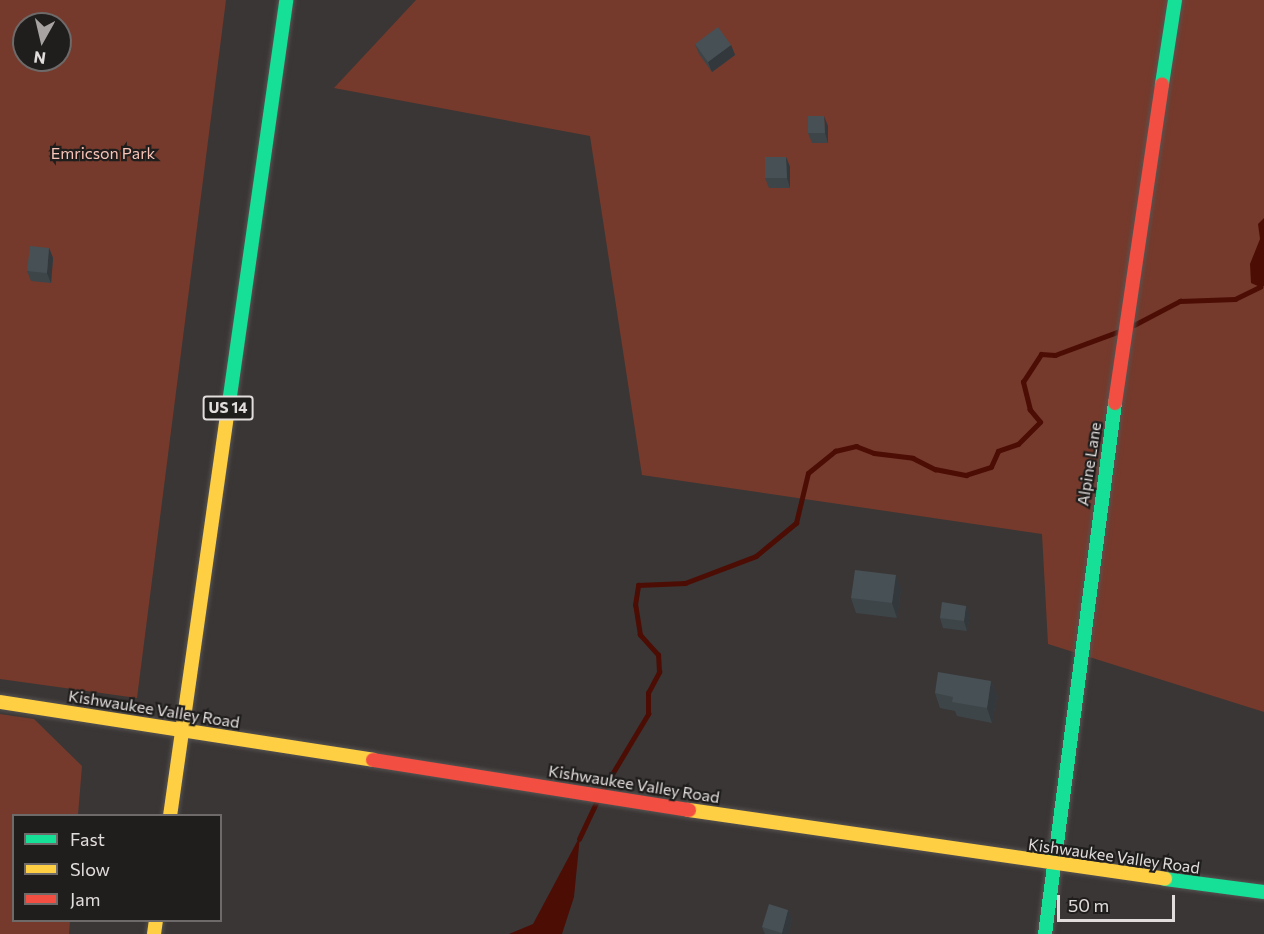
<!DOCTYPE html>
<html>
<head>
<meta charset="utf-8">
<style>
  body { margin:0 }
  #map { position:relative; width:1264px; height:934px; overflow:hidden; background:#3a3635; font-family:Commissioner,sans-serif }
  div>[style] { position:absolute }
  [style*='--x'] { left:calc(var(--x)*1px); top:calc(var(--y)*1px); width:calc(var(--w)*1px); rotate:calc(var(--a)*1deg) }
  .green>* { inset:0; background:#753a2c }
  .water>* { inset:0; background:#4c0d05 }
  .stream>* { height:4.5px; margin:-2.25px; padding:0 2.25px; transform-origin:2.25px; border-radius:2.25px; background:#4c0d05 }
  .roads { filter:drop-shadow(0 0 2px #575453) drop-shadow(0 0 2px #575453) }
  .fast>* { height:14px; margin:-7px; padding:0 7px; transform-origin:7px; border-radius:7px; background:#16e098 }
  .slow>* { height:14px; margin:-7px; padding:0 7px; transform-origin:7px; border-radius:7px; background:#ffcf43 }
  .jam>* { height:14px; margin:-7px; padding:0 7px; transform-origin:7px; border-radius:7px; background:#f24e42 }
  .wall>* { inset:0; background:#3d4549 }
  .shaded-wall>* { inset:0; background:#32383c }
  .building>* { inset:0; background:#475055 }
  span { translate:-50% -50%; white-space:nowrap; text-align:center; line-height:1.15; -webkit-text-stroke:4.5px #201e1d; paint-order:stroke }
  .shield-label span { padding:2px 4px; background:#201e1d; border:2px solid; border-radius:4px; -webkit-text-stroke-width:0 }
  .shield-label { font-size:15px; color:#e1dddc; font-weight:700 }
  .park-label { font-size:16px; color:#f8c4b7 }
  .street-label { font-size:16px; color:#e1dddc }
  .legend { position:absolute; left:12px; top:814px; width:210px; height:108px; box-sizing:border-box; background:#201e1d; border:2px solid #6d6a69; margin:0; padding:8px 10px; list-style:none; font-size:18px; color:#e1dddc }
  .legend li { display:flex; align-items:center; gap:12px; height:30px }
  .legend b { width:30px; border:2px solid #6d6a69 }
  .north { position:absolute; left:12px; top:12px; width:60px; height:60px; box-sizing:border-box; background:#201e1d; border:2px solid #6d6a69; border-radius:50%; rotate:188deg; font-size:16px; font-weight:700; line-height:24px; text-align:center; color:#e1dddc }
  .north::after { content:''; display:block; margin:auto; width:21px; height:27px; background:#a7a3a2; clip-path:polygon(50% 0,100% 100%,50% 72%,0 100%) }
  .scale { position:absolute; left:1057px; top:895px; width:118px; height:27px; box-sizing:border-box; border:3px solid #e1dddc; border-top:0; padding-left:8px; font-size:18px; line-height:21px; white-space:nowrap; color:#e1dddc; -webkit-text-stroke:4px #201e1d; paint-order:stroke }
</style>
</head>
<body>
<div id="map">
  <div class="green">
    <div style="clip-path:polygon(evenodd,0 0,226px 0,137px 698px,0 679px,0 0,24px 24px,60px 24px,60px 60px,24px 60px,24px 24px)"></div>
    <div style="clip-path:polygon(416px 0,1264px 0,1264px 712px,1048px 644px,1042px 534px,642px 475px,590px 136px,334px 88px)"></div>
    <div style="clip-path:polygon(0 714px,34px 719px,82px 766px,78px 815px,14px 816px,14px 920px,70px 921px,69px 934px,0 934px)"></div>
  </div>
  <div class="water">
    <div style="clip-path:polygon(1264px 218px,1264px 286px,1260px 287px,1251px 283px,1250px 264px,1260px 239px,1258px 224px)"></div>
    <div style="clip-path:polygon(580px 836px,574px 897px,562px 934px,509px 934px,533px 924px)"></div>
  </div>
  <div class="stream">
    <div style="--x:1134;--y:325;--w:52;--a:-27.6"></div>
    <div style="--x:1180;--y:301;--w:55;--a:-2.1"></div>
    <div style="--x:1235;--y:299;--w:28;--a:-26"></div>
    <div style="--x:602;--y:791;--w:90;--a:-59.1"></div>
    <div style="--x:648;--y:714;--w:21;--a:-90"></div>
    <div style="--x:648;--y:693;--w:24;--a:-62"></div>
    <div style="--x:659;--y:672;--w:17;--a:-93"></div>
    <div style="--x:658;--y:655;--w:27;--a:-132"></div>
    <div style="--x:640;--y:635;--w:30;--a:-99"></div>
    <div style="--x:635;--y:605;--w:20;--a:-81"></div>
    <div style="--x:638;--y:585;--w:47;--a:-2.4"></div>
    <div style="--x:685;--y:583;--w:76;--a:-20.8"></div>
    <div style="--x:756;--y:556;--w:52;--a:-39.5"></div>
    <div style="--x:796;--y:523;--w:51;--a:-76.5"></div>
    <div style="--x:808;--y:473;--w:35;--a:-39"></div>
    <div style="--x:835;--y:451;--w:22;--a:-13"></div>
    <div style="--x:856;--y:446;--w:19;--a:21"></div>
    <div style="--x:874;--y:453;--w:39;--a:7"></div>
    <div style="--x:913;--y:458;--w:25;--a:27"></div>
    <div style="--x:935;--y:469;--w:32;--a:11"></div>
    <div style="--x:966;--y:475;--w:26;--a:-18"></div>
    <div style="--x:991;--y:467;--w:17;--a:-66"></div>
    <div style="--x:998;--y:451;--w:21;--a:-19"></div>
    <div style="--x:1018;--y:444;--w:31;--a:-45"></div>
    <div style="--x:1040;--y:422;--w:16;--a:-130"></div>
    <div style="--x:1030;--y:410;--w:29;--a:-104"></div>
    <div style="--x:1023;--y:382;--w:33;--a:-57"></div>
    <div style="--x:1041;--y:354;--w:14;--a:4"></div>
    <div style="--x:1055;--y:355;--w:69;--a:-20.3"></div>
    <div style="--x:579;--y:839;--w:42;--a:-64.7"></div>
  </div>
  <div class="roads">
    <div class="fast">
      <div style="--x:1162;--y:84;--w:85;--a:-81.2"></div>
      <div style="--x:229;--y:403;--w:407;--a:-81.9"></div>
      <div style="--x:1165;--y:879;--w:100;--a:7.5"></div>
      <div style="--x:1045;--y:934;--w:536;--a:-82.49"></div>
    </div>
    <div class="slow">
      <div style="--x:0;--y:702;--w:377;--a:8.8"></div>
      <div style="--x:689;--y:810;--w:481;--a:8.2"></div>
      <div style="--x:170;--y:816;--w:417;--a:-81.9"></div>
      <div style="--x:154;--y:934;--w:14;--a:-82"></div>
    </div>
    <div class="jam">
      <div style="--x:1115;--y:403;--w:322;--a:-81.6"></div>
      <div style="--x:373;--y:760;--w:320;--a:9"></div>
    </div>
  </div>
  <div class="wall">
    <div style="clip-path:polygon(695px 44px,731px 45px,735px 55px,712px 72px,699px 54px)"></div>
    <div style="clip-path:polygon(828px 126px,828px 143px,812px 143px,808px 133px)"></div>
    <div style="clip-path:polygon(786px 157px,790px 167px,790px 188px,769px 188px,765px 178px)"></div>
    <div style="clip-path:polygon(49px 248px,53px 258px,51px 283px,31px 281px,27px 271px)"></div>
    <div style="clip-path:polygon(901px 590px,897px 618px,856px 613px,851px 598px)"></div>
    <div style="clip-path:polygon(966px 606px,970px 616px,967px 631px,943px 628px,940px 618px)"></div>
    <div style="clip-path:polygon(991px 681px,997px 696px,992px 723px,957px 716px,955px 711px,940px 708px,935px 693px)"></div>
    <div style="clip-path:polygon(788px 910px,792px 920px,788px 934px,765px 934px,762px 927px)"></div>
  </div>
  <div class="shaded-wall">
    <div style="clip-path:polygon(731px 45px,735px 55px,712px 72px,708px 62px)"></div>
    <div style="clip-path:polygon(824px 116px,828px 126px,828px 143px,825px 133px)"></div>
    <div style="clip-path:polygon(786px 157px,790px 167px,790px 188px,787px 178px)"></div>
    <div style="clip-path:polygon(49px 248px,53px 258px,51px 283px,47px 273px)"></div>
    <div style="clip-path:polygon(896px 575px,901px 590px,897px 618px,892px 603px)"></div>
    <div style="clip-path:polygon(966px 606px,970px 616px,967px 631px,964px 621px)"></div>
    <div style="clip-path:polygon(991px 681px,997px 696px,992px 723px,987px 708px)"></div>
    <div style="clip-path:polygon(788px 910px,792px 920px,788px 934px,782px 934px,782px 933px)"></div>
  </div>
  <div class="building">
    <div style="clip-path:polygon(718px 27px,731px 45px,708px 62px,695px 44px)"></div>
    <div style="clip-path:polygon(808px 116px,824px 116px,825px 133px,808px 133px)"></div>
    <div style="clip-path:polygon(765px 157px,786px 157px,787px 178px,765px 178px)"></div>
    <div style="clip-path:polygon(30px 246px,49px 248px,47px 273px,27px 271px)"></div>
    <div style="clip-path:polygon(855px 570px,896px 575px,892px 603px,851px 598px)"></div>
    <div style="clip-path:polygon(942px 602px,966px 606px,964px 621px,940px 618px)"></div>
    <div style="clip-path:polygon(938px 672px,991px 681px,987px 708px,952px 702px,953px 697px,935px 693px)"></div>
    <div style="clip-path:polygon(769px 904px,788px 910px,782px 933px,762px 927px)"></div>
  </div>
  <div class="shield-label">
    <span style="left:228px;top:408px">US 14</span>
  </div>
  <div class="park-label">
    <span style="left:103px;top:153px">Emricson Park</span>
  </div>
  <div class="street-label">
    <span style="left:1089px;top:464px;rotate:-81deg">Alpine Lane</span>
    <span style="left:154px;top:709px;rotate:9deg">Kishwaukee Valley Road</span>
    <span style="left:634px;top:784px;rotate:9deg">Kishwaukee Valley Road</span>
    <span style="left:1114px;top:856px;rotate:8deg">Kishwaukee Valley Road</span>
  </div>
  <ul class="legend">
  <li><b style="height:8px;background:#16e098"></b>Fast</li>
  <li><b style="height:8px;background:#ffcf43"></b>Slow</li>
  <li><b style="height:8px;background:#f24e42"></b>Jam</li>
  </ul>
  <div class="north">N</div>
  <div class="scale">50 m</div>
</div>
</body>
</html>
